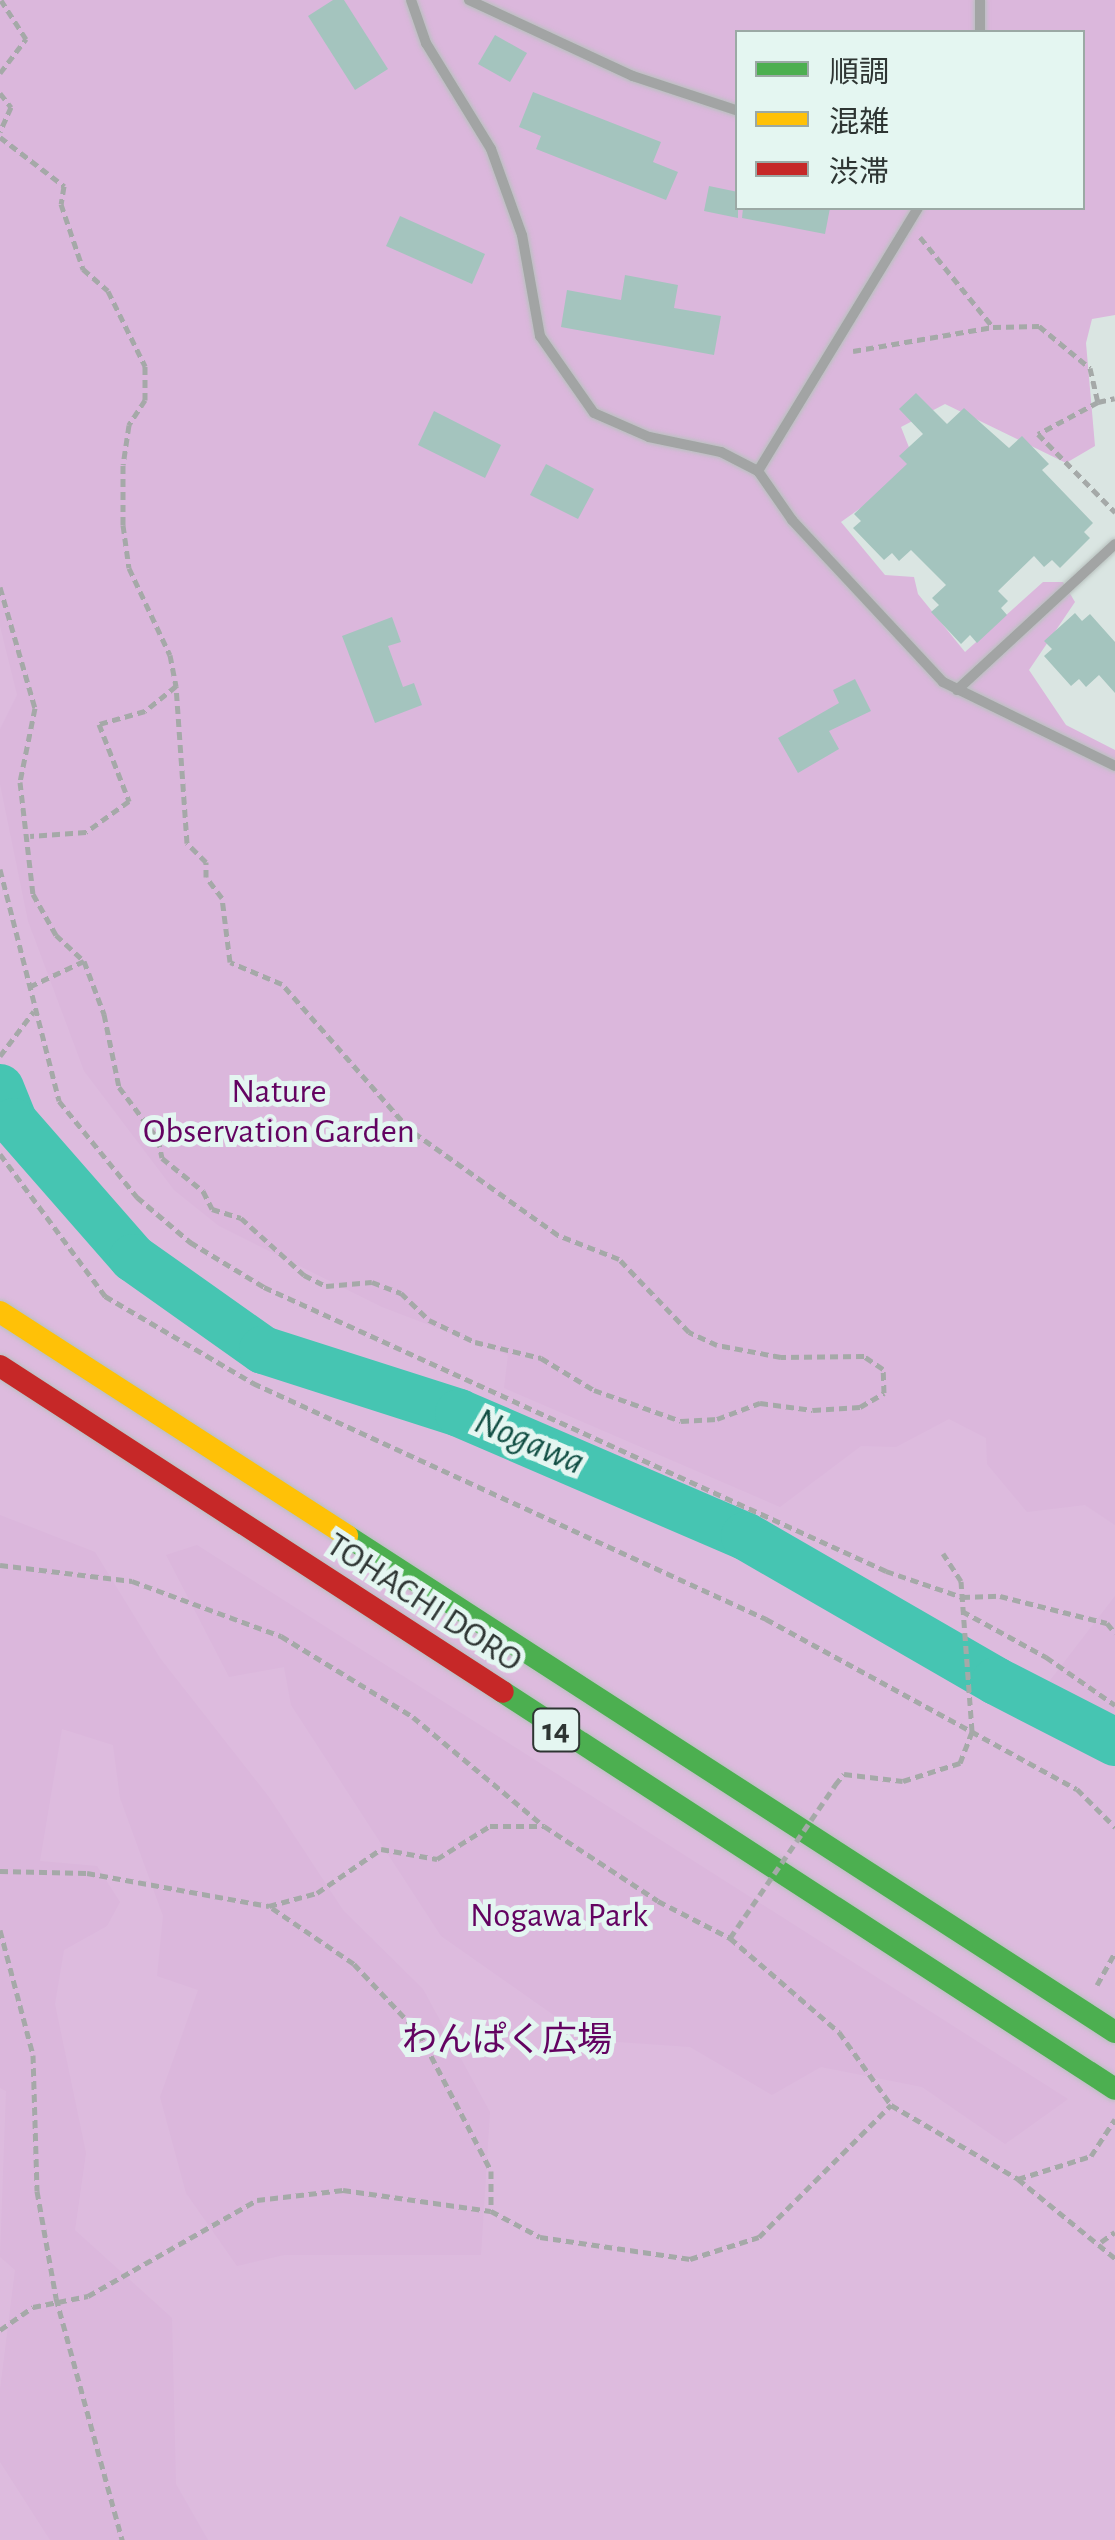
<!DOCTYPE html>
<html>
<head>
<meta charset="utf-8">
<style>
  body { margin:0 }
  #map { position:relative; width:1115px; height:2540px; overflow:hidden; background:#dae5e2; font-family:"Alegreya Sans","Noto Sans JP",sans-serif }
  div>[style] { position:absolute }
  [style*='--x'] { left:calc(var(--x)*1px); top:calc(var(--y)*1px); width:calc(var(--w)*1px); rotate:calc(var(--a)*1deg) }
  .green>* { inset:0; background:#ddbbde }
  .forest>* { inset:0; background:#dbb7dc }
  .river>* { height:48px; margin:-24px; padding:0 24px; transform-origin:24px; border-radius:24px; background:#46c5b2 }
  .building>* { inset:0; background:#a4c4be }
  .path>* { height:5px; margin-top:-2.5px; transform-origin:0; background:repeating-linear-gradient(90deg,#a5a9a8 0 8px,transparent 0 13px) }
  .roads { filter:drop-shadow(0 0 2px #b8c1be) drop-shadow(0 0 2px #b8c1be) }
  .lane>* { height:10px; margin:-5px; padding:0 5px; transform-origin:5px; border-radius:5px; background:#a2a4a4 }
  .fast>* { height:22px; margin:-11px; padding:0 11px; transform-origin:11px; border-radius:11px; background:#4caf50 }
  .slow>* { height:22px; margin:-11px; padding:0 11px; transform-origin:11px; border-radius:11px; background:#ffc107 }
  .jam>* { height:22px; margin:-11px; padding:0 11px; transform-origin:11px; border-radius:11px; background:#c62828 }
  .path-bridge>* { height:5px; margin-top:-2.5px; transform-origin:0; background:repeating-linear-gradient(90deg,#a5a9a8 0 8px,transparent 0 13px) }
  span { translate:-50% -50%; white-space:nowrap; text-align:center; line-height:1.15; -webkit-text-stroke:10px #e4f6f1; paint-order:stroke }
  .shield-label span { padding:2px 8px; background:#e4f6f1; border:2px solid; border-radius:8px; -webkit-text-stroke-width:0 }
  .shield-label { font-size:32px; color:#2e3533; font-weight:700 }
  .park-label { font-size:35px; color:#630361 }
  .street-label { font-size:35px; color:#2e3533 }
  .water-label { font-size:38px; color:#124f44; font-style:italic }
  .legend { position:absolute; left:735px; top:30px; width:350px; height:180px; box-sizing:border-box; background:#e4f6f1; border:2px solid #9ba9a5; margin:0; padding:12px 18px; list-style:none; font-size:30px; color:#2e3533 }
  .legend li { display:flex; align-items:center; gap:20px; height:50px }
  .legend b { width:50px; border:2px solid #9ba9a5 }
</style>
</head>
<body>
<div id="map">
  <div class="green">
    <div style="clip-path:polygon(0 0,1115px 1474px,1115px 2540px,0 2540px)"></div>
  </div>
  <div class="forest">
    <div style="clip-path:polygon(evenodd,0 0,1115px 0,1115px 315px,1092px 319px,1086px 343px,1095px 446px,1066px 463px,945px 404px,901px 427px,912px 455px,908px 474px,841px 522px,885px 575px,914px 577px,918px 594px,965px 652px,1043px 582px,1063px 582px,1075px 602px,1029px 670px,1066px 725px,1115px 750px,1115px 1525px,1085px 1505px,1027px 1512px,987px 1464px,986px 1438px,949px 1419px,896px 1447px,861px 1446px,780px 1507px,504px 1388px,508px 1355px,382px 1307px,219px 1226px,174px 1190px,84px 1071px,28px 921px,0 784px,0 729px,17px 695px,0 626px,0 0,738px 32px,1082px 32px,1082px 208px,738px 208px,738px 32px)"></div>
    <div style="clip-path:polygon(0 1515px,95px 1552px,160px 1658px,269px 1797px,343px 1910px,423px 1989px,490px 2112px,481px 2255px,284px 2255px,237px 2266px,186px 2193px,160px 2097px,198px 1990px,157px 1976px,163px 1916px,120px 1798px,113px 1745px,62px 1729px,40px 1861px,97px 1866px,120px 1902px,107px 1926px,64px 1950px,55px 2004px,86px 2153px,75px 2230px,172px 2318px,176px 2484px,208px 2540px,50px 2540px,0 2462px,0 2390px,15px 2270px,0 2257px,6px 2091px,0 2088px)"></div>
    <div style="clip-path:polygon(197px 1545px,1068px 2099px,1005px 2144px,922px 2087px,821px 2067px,772px 2095px,690px 2047px,589px 2040px,441px 1936px,291px 1705px,284px 1667px,229px 1677px,166px 1555px)"></div>
    <div style="clip-path:polygon(1115px 1596px,1115px 1732px,1041px 1692px)"></div>
  </div>
  <div class="river">
    <div style="--x:0;--y:1088;--w:37;--a:68"></div>
    <div style="--x:14;--y:1122;--w:181;--a:48.8"></div>
    <div style="--x:133;--y:1258;--w:159;--a:35.3"></div>
    <div style="--x:263;--y:1350;--w:206;--a:17.8"></div>
    <div style="--x:459;--y:1413;--w:311;--a:23.3"></div>
    <div style="--x:745;--y:1536;--w:290;--a:30"></div>
    <div style="--x:996;--y:1681;--w:134;--a:27.1"></div>
  </div>
  <div class="building">
    <div style="clip-path:polygon(333px 0,344px 0,388px 69px,355px 90px,308px 16px)"></div>
    <div style="clip-path:polygon(495px 35px,527px 53px,510px 82px,478px 64px)"></div>
    <div style="clip-path:polygon(533px 92px,661px 142px,653px 162px,678px 172px,666px 200px,536px 149px,541px 136px,519px 127px)"></div>
    <div style="clip-path:polygon(709px 186px,738px 192px,738px 218px,704px 211px)"></div>
    <div style="clip-path:polygon(743px 208px,830px 208px,825px 234px,742px 218px)"></div>
    <div style="clip-path:polygon(400px 216px,485px 254px,472px 284px,386px 246px)"></div>
    <div style="clip-path:polygon(625px 275px,678px 285px,674px 308px,721px 316px,714px 355px,561px 327px,567px 290px,621px 300px)"></div>
    <div style="clip-path:polygon(916px 393px,947px 424px,964px 408px,1009px 448px,1022px 436px,1049px 464px,1042px 470px,1093px 523px,1084px 532px,1090px 538px,1060px 568px,1052px 560px,1044px 567px,1034px 556px,998px 591px,1008px 601px,1001px 608px,1007px 615px,977px 643px,970px 635px,961px 644px,931px 612px,939px 605px,932px 598px,946px 585px,911px 550px,899px 561px,892px 553px,884px 560px,853px 528px,861px 521px,854px 514px,907px 464px,899px 456px,923px 434px,899px 409px)"></div>
    <div style="clip-path:polygon(434px 411px,501px 445px,485px 478px,418px 445px)"></div>
    <div style="clip-path:polygon(546px 464px,594px 489px,578px 519px,530px 495px)"></div>
    <div style="clip-path:polygon(1075px 613px,1082px 621px,1090px 614px,1115px 642px,1115px 693px,1099px 675px,1086px 687px,1079px 679px,1071px 686px,1044px 656px,1052px 649px,1044px 641px)"></div>
    <div style="clip-path:polygon(392px 617px,401px 642px,388px 646px,403px 687px,414px 683px,422px 705px,375px 723px,342px 636px)"></div>
    <div style="clip-path:polygon(855px 679px,871px 711px,829px 731px,839px 749px,798px 773px,778px 738px,839px 703px,833px 690px)"></div>
  </div>
  <div class="path">
    <div style="--x:0;--y:73;--w:43;--a:-52.6"></div>
    <div style="--x:26;--y:39;--w:46;--a:-122.7"></div>
    <div style="--x:0;--y:93;--w:18;--a:52"></div>
    <div style="--x:11;--y:107;--w:27;--a:114"></div>
    <div style="--x:0;--y:137;--w:81;--a:37.4"></div>
    <div style="--x:64;--y:186;--w:18;--a:99"></div>
    <div style="--x:61;--y:204;--w:69;--a:71.3"></div>
    <div style="--x:83;--y:269;--w:33;--a:41"></div>
    <div style="--x:108;--y:291;--w:84;--a:63.7"></div>
    <div style="--x:145;--y:366;--w:34;--a:90"></div>
    <div style="--x:145;--y:400;--w:30;--a:123"></div>
    <div style="--x:129;--y:425;--w:40;--a:98.5"></div>
    <div style="--x:123;--y:465;--w:60;--a:90"></div>
    <div style="--x:123;--y:525;--w:43;--a:82.1"></div>
    <div style="--x:129;--y:568;--w:96;--a:64.8"></div>
    <div style="--x:170;--y:655;--w:32;--a:79"></div>
    <div style="--x:176;--y:686;--w:40;--a:141"></div>
    <div style="--x:145;--y:711;--w:48;--a:164.2"></div>
    <div style="--x:99;--y:724;--w:83;--a:68.7"></div>
    <div style="--x:129;--y:801;--w:53;--a:144.2"></div>
    <div style="--x:86;--y:832;--w:56;--a:175.9"></div>
    <div style="--x:920;--y:237;--w:116;--a:51"></div>
    <div style="--x:993;--y:327;--w:46;--a:-1.2"></div>
    <div style="--x:1039;--y:326;--w:66;--a:39.5"></div>
    <div style="--x:1090;--y:368;--w:35;--a:77"></div>
    <div style="--x:1098;--y:402;--w:17;--a:-13"></div>
    <div style="--x:853;--y:351;--w:142;--a:-9.7"></div>
    <div style="--x:1098;--y:402;--w:68;--a:151.9"></div>
    <div style="--x:1038;--y:434;--w:110;--a:45.4"></div>
    <div style="--x:0;--y:587;--w:126;--a:73.9"></div>
    <div style="--x:35;--y:708;--w:76;--a:101.5"></div>
    <div style="--x:20;--y:782;--w:113;--a:83.4"></div>
    <div style="--x:33;--y:894;--w:47;--a:60.7"></div>
    <div style="--x:56;--y:935;--w:38;--a:43"></div>
    <div style="--x:84;--y:961;--w:61;--a:154.7"></div>
    <div style="--x:0;--y:869;--w:239;--a:75.7"></div>
    <div style="--x:59;--y:1101;--w:124;--a:50.9"></div>
    <div style="--x:137;--y:1197;--w:70;--a:40.3"></div>
    <div style="--x:190;--y:1242;--w:87;--a:31.3"></div>
    <div style="--x:264;--y:1287;--w:684;--a:24.54"></div>
    <div style="--x:886;--y:1571;--w:80;--a:18.9"></div>
    <div style="--x:962;--y:1597;--w:38;--a:-2"></div>
    <div style="--x:1000;--y:1596;--w:110;--a:14.2"></div>
    <div style="--x:1107;--y:1623;--w:13;--a:51"></div>
    <div style="--x:84;--y:961;--w:57;--a:69.3"></div>
    <div style="--x:104;--y:1014;--w:75;--a:78.4"></div>
    <div style="--x:119;--y:1087;--w:65;--a:53.1"></div>
    <div style="--x:158;--y:1139;--w:19;--a:78"></div>
    <div style="--x:162;--y:1158;--w:53;--a:38.8"></div>
    <div style="--x:203;--y:1191;--w:20;--a:63"></div>
    <div style="--x:212;--y:1209;--w:30;--a:17"></div>
    <div style="--x:241;--y:1218;--w:85;--a:42.1"></div>
    <div style="--x:304;--y:1275;--w:25;--a:27"></div>
    <div style="--x:326;--y:1286;--w:46;--a:-5"></div>
    <div style="--x:372;--y:1282;--w:31;--a:21"></div>
    <div style="--x:401;--y:1293;--w:39;--a:44"></div>
    <div style="--x:429;--y:1320;--w:51;--a:25.6"></div>
    <div style="--x:475;--y:1342;--w:68;--a:13.6"></div>
    <div style="--x:541;--y:1358;--w:62;--a:31.1"></div>
    <div style="--x:594;--y:1390;--w:92;--a:19.6"></div>
    <div style="--x:681;--y:1421;--w:36;--a:-3"></div>
    <div style="--x:717;--y:1419;--w:46;--a:-20.4"></div>
    <div style="--x:760;--y:1403;--w:53;--a:7.5"></div>
    <div style="--x:813;--y:1410;--w:47;--a:-3.7"></div>
    <div style="--x:860;--y:1407;--w:28;--a:-30"></div>
    <div style="--x:884;--y:1393;--w:24;--a:-92"></div>
    <div style="--x:883;--y:1369;--w:23;--a:-146"></div>
    <div style="--x:864;--y:1356;--w:83;--a:179.3"></div>
    <div style="--x:781;--y:1357;--w:65;--a:-169.4"></div>
    <div style="--x:717;--y:1345;--w:31;--a:-155"></div>
    <div style="--x:689;--y:1332;--w:101;--a:-133.8"></div>
    <div style="--x:619;--y:1259;--w:66;--a:-158.5"></div>
    <div style="--x:558;--y:1235;--w:181;--a:-144.6"></div>
    <div style="--x:410;--y:1130;--w:194;--a:-131.2"></div>
    <div style="--x:282;--y:984;--w:56;--a:-157.1"></div>
    <div style="--x:230;--y:962;--w:64;--a:-97.1"></div>
    <div style="--x:222;--y:898;--w:26;--a:-127"></div>
    <div style="--x:206;--y:877;--w:15;--a:-90"></div>
    <div style="--x:206;--y:862;--w:27;--a:-135"></div>
    <div style="--x:187;--y:843;--w:157;--a:-94"></div>
    <div style="--x:0;--y:1056;--w:56;--a:-52.9"></div>
    <div style="--x:0;--y:1154;--w:177;--a:53.5"></div>
    <div style="--x:105;--y:1296;--w:172;--a:30.4"></div>
    <div style="--x:253;--y:1383;--w:565;--a:24.7"></div>
    <div style="--x:766;--y:1619;--w:354;--a:28.7"></div>
    <div style="--x:1077;--y:1789;--w:54;--a:45"></div>
    <div style="--x:0;--y:1565;--w:133;--a:6.9"></div>
    <div style="--x:132;--y:1581;--w:159;--a:20.3"></div>
    <div style="--x:281;--y:1636;--w:155;--a:31.5"></div>
    <div style="--x:413;--y:1717;--w:170;--a:39.8"></div>
    <div style="--x:962;--y:1611;--w:96;--a:28.7"></div>
    <div style="--x:1046;--y:1657;--w:84;--a:34.8"></div>
    <div style="--x:835;--y:1785;--w:14;--a:-51"></div>
    <div style="--x:844;--y:1774;--w:59;--a:6.8"></div>
    <div style="--x:903;--y:1781;--w:60;--a:-17.5"></div>
    <div style="--x:960;--y:1763;--w:34;--a:-69"></div>
    <div style="--x:972;--y:1731;--w:150;--a:-94.2"></div>
    <div style="--x:961;--y:1581;--w:33;--a:-123"></div>
    <div style="--x:0;--y:1871;--w:87;--a:1.3"></div>
    <div style="--x:87;--y:1873;--w:185;--a:10.3"></div>
    <div style="--x:269;--y:1906;--w:50;--a:-15.2"></div>
    <div style="--x:317;--y:1893;--w:78;--a:-34.5"></div>
    <div style="--x:381;--y:1849;--w:57;--a:10.1"></div>
    <div style="--x:437;--y:1859;--w:62;--a:-31.9"></div>
    <div style="--x:490;--y:1826;--w:54;--a:0"></div>
    <div style="--x:544;--y:1826;--w:136;--a:33.3"></div>
    <div style="--x:658;--y:1901;--w:81;--a:27.2"></div>
    <div style="--x:730;--y:1938;--w:144;--a:40.8"></div>
    <div style="--x:839;--y:2032;--w:90;--a:54.5"></div>
    <div style="--x:891;--y:2105;--w:147;--a:30.2"></div>
    <div style="--x:1018;--y:2179;--w:125;--a:39.2"></div>
    <div style="--x:272;--y:1908;--w:99;--a:34.3"></div>
    <div style="--x:354;--y:1964;--w:95;--a:46.7"></div>
    <div style="--x:419;--y:2033;--w:156;--a:62.4"></div>
    <div style="--x:491;--y:2171;--w:40;--a:90"></div>
    <div style="--x:0;--y:1930;--w:129;--a:75.2"></div>
    <div style="--x:33;--y:2055;--w:136;--a:88.3"></div>
    <div style="--x:37;--y:2191;--w:109;--a:79.9"></div>
    <div style="--x:56;--y:2298;--w:251;--a:74.7"></div>
    <div style="--x:1097;--y:1985;--w:38;--a:-61"></div>
    <div style="--x:1018;--y:2179;--w:77;--a:-17.5"></div>
    <div style="--x:1091;--y:2156;--w:44;--a:-57"></div>
    <div style="--x:1101;--y:2242;--w:17;--a:-36"></div>
    <div style="--x:0;--y:2330;--w:40;--a:-34.9"></div>
    <div style="--x:33;--y:2307;--w:56;--a:-11.3"></div>
    <div style="--x:88;--y:2296;--w:194;--a:-29.6"></div>
    <div style="--x:257;--y:2200;--w:87;--a:-6.6"></div>
    <div style="--x:343;--y:2190;--w:149;--a:8.1"></div>
    <div style="--x:491;--y:2211;--w:55;--a:28"></div>
    <div style="--x:540;--y:2237;--w:152;--a:8.3"></div>
    <div style="--x:690;--y:2259;--w:72;--a:-17.7"></div>
    <div style="--x:759;--y:2237;--w:187;--a:-45"></div>
  </div>
  <div class="roads">
    <div class="lane">
      <div style="--x:411;--y:0;--w:46;--a:70.8"></div>
      <div style="--x:426;--y:43;--w:124;--a:58.5"></div>
      <div style="--x:491;--y:149;--w:91;--a:70.2"></div>
      <div style="--x:522;--y:235;--w:103;--a:79.9"></div>
      <div style="--x:540;--y:336;--w:94;--a:55"></div>
      <div style="--x:594;--y:413;--w:60;--a:23.6"></div>
      <div style="--x:649;--y:437;--w:74;--a:11.8"></div>
      <div style="--x:721;--y:452;--w:42;--a:27.2"></div>
      <div style="--x:758;--y:471;--w:60;--a:55.2"></div>
      <div style="--x:792;--y:520;--w:221;--a:47"></div>
      <div style="--x:943;--y:682;--w:191;--a:26"></div>
      <div style="--x:469;--y:0;--w:181;--a:24.9"></div>
      <div style="--x:633;--y:76;--w:111;--a:18.4"></div>
      <div style="--x:980;--y:32;--w:32;--a:-90"></div>
      <div style="--x:758;--y:471;--w:308;--a:-58.7"></div>
      <div style="--x:957;--y:690;--w:215;--a:-42.7"></div>
    </div>
    <div class="fast">
      <div style="--x:347;--y:1536;--w:914;--a:32.86"></div>
      <div style="--x:503;--y:1692;--w:729;--a:32.97"></div>
    </div>
    <div class="slow">
      <div style="--x:0;--y:1312;--w:413;--a:32.8"></div>
    </div>
    <div class="jam">
      <div style="--x:0;--y:1366;--w:599;--a:32.95"></div>
    </div>
  </div>
  <div class="path-bridge">
    <div style="--x:730;--y:1938;--w:186;--a:-55.5"></div>
  </div>
  <div class="shield-label">
    <span style="left:556px;top:1730px">14</span>
  </div>
  <div class="park-label">
    <span style="left:279px;top:1112px">Nature<br>Observation Garden</span>
    <span style="left:559px;top:1916px">Nogawa Park</span>
    <span style="left:507px;top:2041px">わんぱく広場</span>
  </div>
  <div class="street-label">
    <span style="left:424px;top:1603px;rotate:33deg">TOHACHI DORO</span>
  </div>
  <div class="water-label">
    <span style="left:529px;top:1443px;rotate:23deg">Nogawa</span>
  </div>
  <ul class="legend">
  <li><b style="height:12px;background:#4caf50"></b>順調</li>
  <li><b style="height:12px;background:#ffc107"></b>混雑</li>
  <li><b style="height:12px;background:#c62828"></b>渋滞</li>
  </ul>
</div>
</body>
</html>
